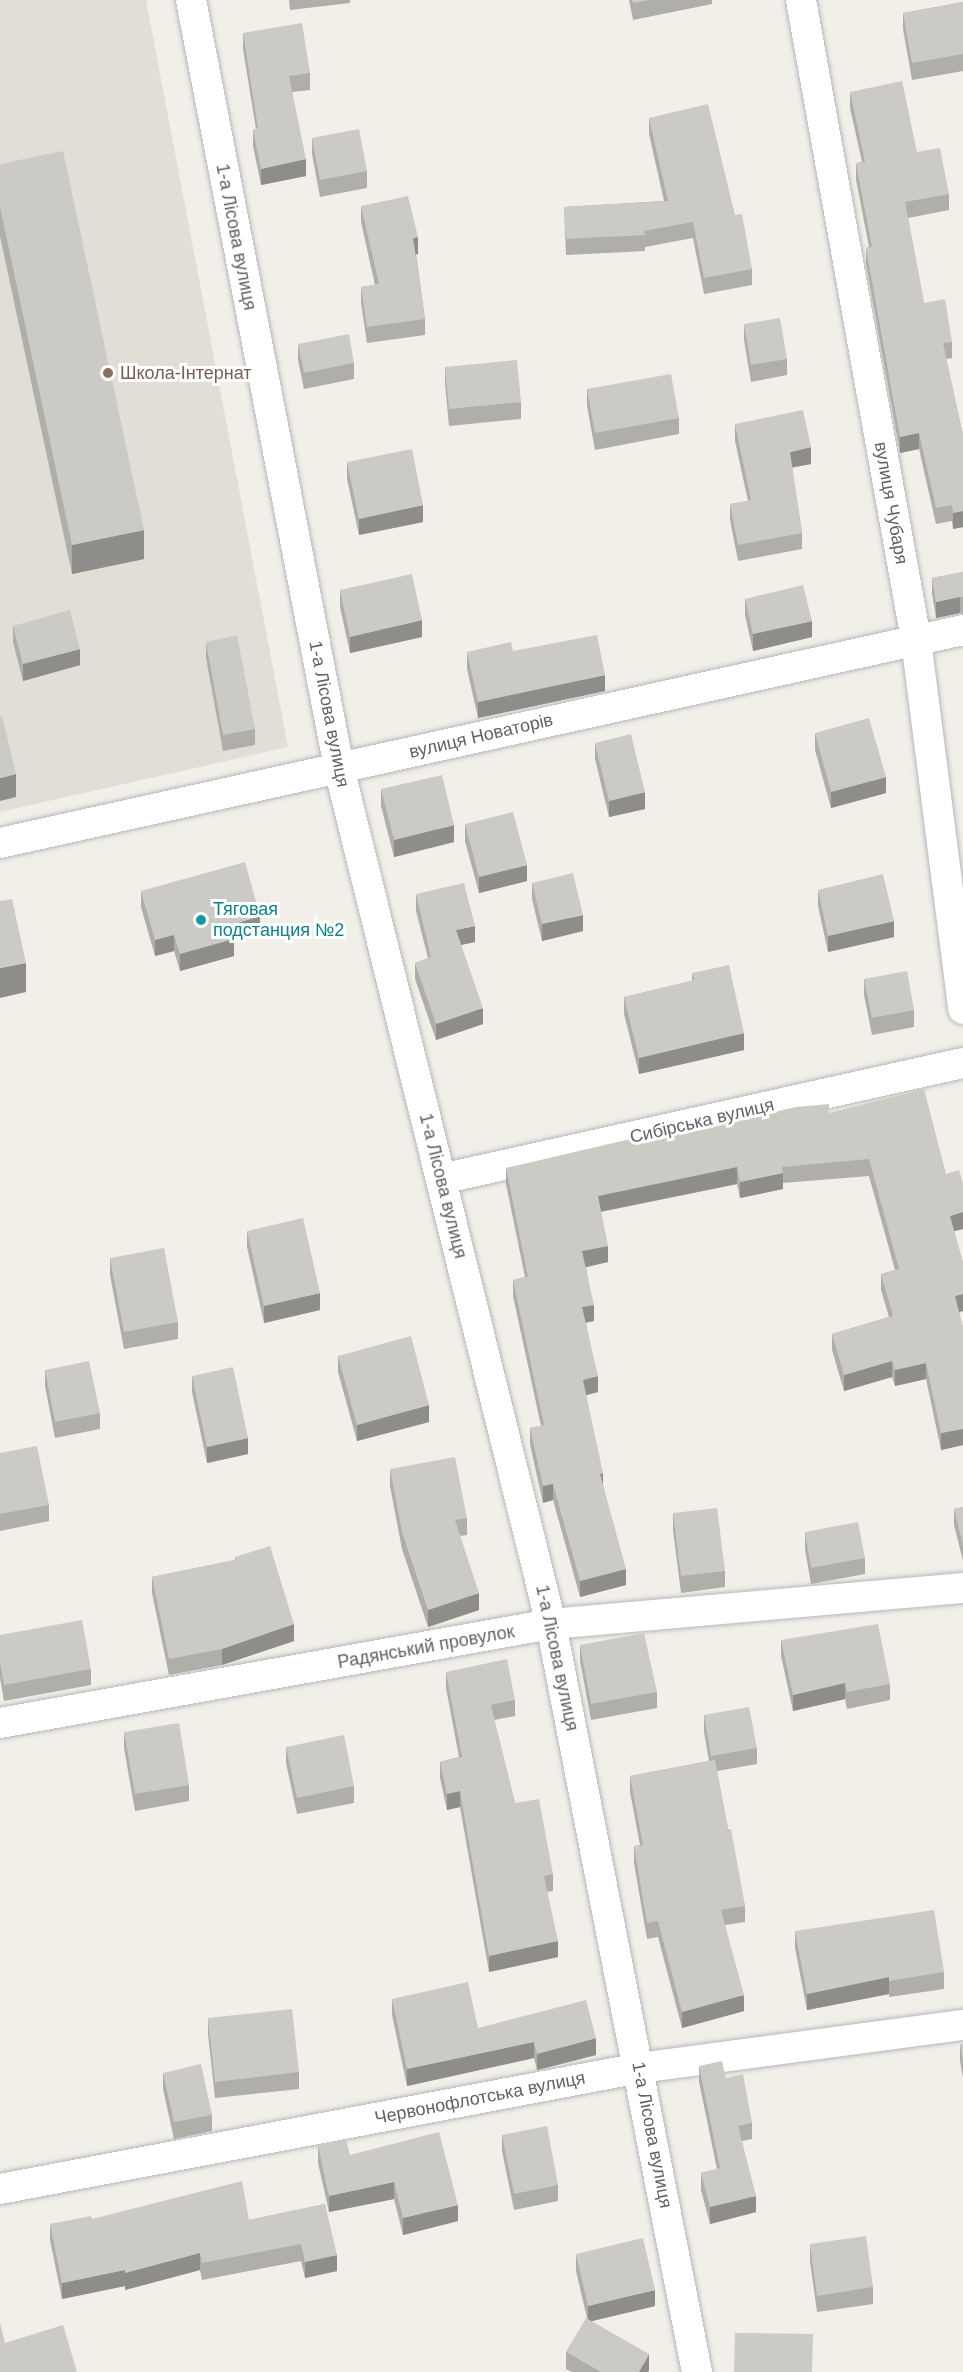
<!DOCTYPE html>
<html>
<head>
<meta charset="utf-8">
<style>
  body { margin:0 }
  #map { position:relative; width:963px; height:2372px; overflow:hidden; background:#f1efe8; font-family:Helvetica,sans-serif }
  div>[style] { position:absolute }
  [style*='--x'] { left:calc(var(--x)*1px); top:calc(var(--y)*1px); width:calc(var(--w)*1px); rotate:calc(var(--a)*1deg) }
  .education>* { inset:0; background:#e1ded6 }
  .roads { filter:drop-shadow(0 0 2px #b5b8bc) drop-shadow(0 0 2px #b5b8bc) }
  .minor>* { height:30px; margin:-15px; padding:0 15px; transform-origin:15px; border-radius:15px; background:#fff }
  .wall>* { inset:0; background:#afaea9 }
  .shaded-wall>* { inset:0; background:#8f8d8a }
  .building>* { inset:0; background:#cccac5 }
  .dots>* { width:16px; height:16px; translate:-50% -50%; box-sizing:border-box; border:3px solid #fff; border-radius:50% }
  span { translate:-50% -50%; white-space:nowrap; text-align:center; line-height:1.15; -webkit-text-stroke:6px #fff; paint-order:stroke }
  .street-label { font-size:18px; color:#5f6368 }
  .education-label { font-size:18px; color:#785e54 }
  .left { translate:0 -50%; text-align:left }
  .culture-label { font-size:18px; color:#0d838f }
</style>
</head>
<body>
<div id="map">
  <div class="education">
    <div style="clip-path:polygon(0 0,146px 0,288px 747px,0 812px)"></div>
  </div>
  <div class="roads">
    <div class="minor">
      <div style="--x:191;--y:0;--w:782;--a:79.09"></div>
      <div style="--x:339;--y:768;--w:882;--a:76.09"></div>
      <div style="--x:551;--y:1624;--w:762;--a:78.96"></div>
      <div style="--x:801;--y:0;--w:650;--a:79.81"></div>
      <div style="--x:916;--y:640;--w:372;--a:82.7"></div>
      <div style="--x:0;--y:843;--w:986;--a:-12.47"></div>
      <div style="--x:441;--y:1179;--w:535;--a:-12.53"></div>
      <div style="--x:0;--y:1723;--w:560;--a:-10.19"></div>
      <div style="--x:551;--y:1624;--w:414;--a:-5"></div>
      <div style="--x:0;--y:2189;--w:651;--a:-10.71"></div>
      <div style="--x:640;--y:2068;--w:326;--a:-7.6"></div>
    </div>
  </div>
  <div class="wall">
    <div style="clip-path:polygon(289px 0,350px 0,350px 3px,290px 10px)"></div>
    <div style="clip-path:polygon(629px 0,712px 0,712px 4px,633px 20px)"></div>
    <div style="clip-path:polygon(963px 2px,963px 71px,912px 80px,903px 29px,903px 13px)"></div>
    <div style="clip-path:polygon(243px 33px,310px 73px,310px 90px,292px 92px,306px 176px,261px 185px,253px 146px,253px 130px,256px 129px,243px 49px)"></div>
    <div style="clip-path:polygon(850px 92px,917px 152px,949px 194px,949px 210px,908px 218px,924px 303px,952px 342px,952px 358px,946px 359px,963px 435px,963px 527px,953px 529px,952px 521px,936px 524px,919px 449px,900px 453px,866px 264px,866px 248px,869px 247px,856px 180px,856px 163px,862px 162px,850px 108px)"></div>
    <div style="clip-path:polygon(649px 118px,735px 215px,752px 269px,752px 285px,704px 294px,693px 238px,645px 247px,645px 251px,566px 255px,564px 207px,664px 201px,649px 134px)"></div>
    <div style="clip-path:polygon(312px 138px,367px 171px,367px 188px,320px 197px,312px 154px)"></div>
    <div style="clip-path:polygon(0 164px,144px 559px,72px 574px,0 236px)"></div>
    <div style="clip-path:polygon(361px 206px,418px 254px,416px 254px,425px 319px,425px 335px,367px 343px,361px 303px,361px 287px,375px 285px,361px 222px)"></div>
    <div style="clip-path:polygon(744px 324px,787px 359px,787px 375px,751px 382px,744px 340px)"></div>
    <div style="clip-path:polygon(298px 344px,354px 363px,354px 379px,304px 389px,298px 360px)"></div>
    <div style="clip-path:polygon(445px 367px,521px 402px,521px 419px,449px 426px,445px 383px)"></div>
    <div style="clip-path:polygon(587px 389px,679px 418px,679px 434px,595px 450px,587px 406px)"></div>
    <div style="clip-path:polygon(735px 424px,811px 464px,792px 467px,802px 533px,802px 549px,738px 561px,730px 520px,730px 504px,748px 501px,735px 441px)"></div>
    <div style="clip-path:polygon(347px 462px,423px 522px,359px 535px,347px 479px)"></div>
    <div style="clip-path:polygon(963px 572px,963px 614px,960px 613px,936px 618px,932px 594px,932px 578px)"></div>
    <div style="clip-path:polygon(340px 590px,422px 637px,350px 653px,340px 607px)"></div>
    <div style="clip-path:polygon(745px 599px,812px 637px,753px 651px,745px 615px)"></div>
    <div style="clip-path:polygon(13px 626px,80px 665px,23px 681px,13px 642px)"></div>
    <div style="clip-path:polygon(206px 642px,255px 729px,255px 745px,223px 751px,206px 658px)"></div>
    <div style="clip-path:polygon(513px 651px,605px 691px,478px 718px,467px 669px,467px 652px)"></div>
    <div style="clip-path:polygon(815px 733px,886px 793px,831px 808px,815px 750px)"></div>
    <div style="clip-path:polygon(595px 743px,645px 809px,609px 817px,595px 759px)"></div>
    <div style="clip-path:polygon(381px 789px,454px 842px,394px 857px,381px 806px)"></div>
    <div style="clip-path:polygon(465px 824px,527px 881px,479px 893px,465px 841px)"></div>
    <div style="clip-path:polygon(532px 883px,583px 931px,542px 941px,532px 899px)"></div>
    <div style="clip-path:polygon(818px 890px,894px 937px,828px 952px,818px 906px)"></div>
    <div style="clip-path:polygon(141px 891px,260px 933px,234px 940px,234px 956px,180px 971px,174px 951px,155px 956px,141px 907px)"></div>
    <div style="clip-path:polygon(416px 894px,475px 942px,461px 945px,483px 1024px,436px 1040px,415px 979px,415px 963px,428px 958px,416px 911px)"></div>
    <div style="clip-path:polygon(692px 973px,744px 1050px,639px 1074px,624px 1014px,624px 997px,692px 981px)"></div>
    <div style="clip-path:polygon(864px 979px,914px 1010px,914px 1027px,872px 1035px,864px 995px)"></div>
    <div style="clip-path:polygon(829px 1113px,963px 1183px,963px 1229px,954px 1231px,963px 1263px,963px 1311px,959px 1312px,963px 1328px,963px 1445px,941px 1450px,926px 1379px,895px 1386px,892px 1377px,844px 1391px,832px 1350px,832px 1334px,889px 1317px,881px 1290px,881px 1274px,895px 1270px,869px 1176px,783px 1183px,783px 1189px,740px 1198px,737px 1184px,601px 1212px,608px 1262px,586px 1267px,594px 1321px,586px 1323px,598px 1392px,586px 1395px,603px 1485px,626px 1585px,580px 1597px,553px 1500px,543px 1503px,530px 1445px,530px 1428px,541px 1426px,513px 1296px,513px 1280px,525px 1277px,506px 1184px,506px 1168px,700px 1129px)"></div>
    <div style="clip-path:polygon(247px 1231px,320px 1310px,264px 1323px,247px 1247px)"></div>
    <div style="clip-path:polygon(110px 1258px,178px 1322px,178px 1339px,124px 1349px,110px 1275px)"></div>
    <div style="clip-path:polygon(338px 1356px,429px 1422px,357px 1441px,338px 1372px)"></div>
    <div style="clip-path:polygon(45px 1370px,100px 1413px,100px 1429px,55px 1438px,45px 1386px)"></div>
    <div style="clip-path:polygon(192px 1376px,248px 1454px,207px 1463px,192px 1392px)"></div>
    <div style="clip-path:polygon(0 1453px,49px 1505px,49px 1521px,0 1531px)"></div>
    <div style="clip-path:polygon(390px 1469px,467px 1518px,467px 1535px,460px 1536px,479px 1610px,428px 1627px,402px 1549px,390px 1486px)"></div>
    <div style="clip-path:polygon(963px 1507px,963px 1561px,954px 1525px,954px 1509px)"></div>
    <div style="clip-path:polygon(673px 1513px,725px 1571px,725px 1587px,681px 1593px,673px 1530px)"></div>
    <div style="clip-path:polygon(805px 1532px,865px 1558px,865px 1574px,811px 1584px,805px 1549px)"></div>
    <div style="clip-path:polygon(235px 1557px,294px 1641px,222px 1665px,169px 1675px,152px 1593px,152px 1577px,235px 1560px)"></div>
    <div style="clip-path:polygon(0 1635px,91px 1669px,91px 1685px,4px 1701px,0 1678px)"></div>
    <div style="clip-path:polygon(781px 1640px,890px 1684px,890px 1700px,847px 1709px,845px 1699px,793px 1711px,781px 1656px)"></div>
    <div style="clip-path:polygon(580px 1645px,657px 1692px,657px 1708px,591px 1720px,580px 1661px)"></div>
    <div style="clip-path:polygon(446px 1672px,515px 1700px,515px 1716px,494px 1720px,515px 1803px,553px 1874px,553px 1891px,547px 1892px,558px 1957px,489px 1972px,460px 1807px,447px 1810px,440px 1778px,440px 1762px,459px 1757px,446px 1688px)"></div>
    <div style="clip-path:polygon(704px 1715px,757px 1748px,757px 1764px,717px 1771px,728px 1829px,745px 1906px,745px 1922px,725px 1925px,744px 2011px,682px 2028px,658px 1937px,647px 1939px,634px 1863px,634px 1846px,640px 1845px,630px 1792px,630px 1776px,709px 1761px,704px 1732px)"></div>
    <div style="clip-path:polygon(124px 1732px,189px 1785px,189px 1801px,135px 1811px,124px 1748px)"></div>
    <div style="clip-path:polygon(286px 1747px,354px 1786px,354px 1803px,297px 1814px,286px 1763px)"></div>
    <div style="clip-path:polygon(795px 1931px,944px 1972px,944px 1989px,889px 1997px,889px 1994px,807px 2010px,795px 1948px)"></div>
    <div style="clip-path:polygon(392px 1999px,478px 2028px,596px 2055px,537px 2070px,534px 2058px,407px 2086px,392px 2015px)"></div>
    <div style="clip-path:polygon(208px 2018px,299px 2072px,299px 2089px,215px 2098px,208px 2034px)"></div>
    <div style="clip-path:polygon(960px 2044px,963px 2044px,963px 2078px,960px 2061px)"></div>
    <div style="clip-path:polygon(699px 2066px,726px 2078px,752px 2123px,752px 2139px,742px 2141px,756px 2212px,710px 2224px,701px 2190px,701px 2173px,717px 2169px,699px 2082px)"></div>
    <div style="clip-path:polygon(163px 2073px,212px 2115px,212px 2131px,174px 2139px,163px 2089px)"></div>
    <div style="clip-path:polygon(502px 2135px,558px 2185px,558px 2201px,514px 2210px,502px 2151px)"></div>
    <div style="clip-path:polygon(318px 2146px,350px 2155px,458px 2221px,403px 2235px,394px 2199px,329px 2212px,318px 2163px)"></div>
    <div style="clip-path:polygon(325px 2204px,337px 2271px,305px 2278px,301px 2261px,202px 2280px,200px 2270px,125px 2290px,125px 2286px,62px 2299px,50px 2240px,50px 2224px,92px 2219px,249px 2220px)"></div>
    <div style="clip-path:polygon(810px 2244px,873px 2287px,873px 2304px,817px 2312px,810px 2261px)"></div>
    <div style="clip-path:polygon(576px 2254px,655px 2306px,592px 2321px,649px 2370px,648px 2372px,572px 2372px,566px 2369px,566px 2352px,587px 2318px,576px 2271px)"></div>
  </div>
  <div class="shaded-wall">
    <div style="clip-path:polygon(306px 159px,306px 176px,261px 185px,261px 169px)"></div>
    <div style="clip-path:polygon(418px 237px,418px 254px,413px 255px,413px 238px)"></div>
    <div style="clip-path:polygon(919px 433px,919px 449px,900px 453px,900px 437px)"></div>
    <div style="clip-path:polygon(811px 447px,811px 464px,790px 468px,790px 452px)"></div>
    <div style="clip-path:polygon(423px 505px,423px 522px,359px 535px,359px 519px)"></div>
    <div style="clip-path:polygon(963px 511px,963px 527px,953px 529px,953px 513px)"></div>
    <div style="clip-path:polygon(144px 530px,144px 559px,72px 574px,72px 545px)"></div>
    <div style="clip-path:polygon(960px 597px,960px 613px,936px 618px,936px 602px)"></div>
    <div style="clip-path:polygon(422px 620px,422px 637px,350px 653px,350px 637px)"></div>
    <div style="clip-path:polygon(812px 621px,812px 637px,753px 651px,753px 634px)"></div>
    <div style="clip-path:polygon(80px 649px,80px 665px,23px 681px,23px 664px)"></div>
    <div style="clip-path:polygon(605px 675px,605px 691px,478px 718px,478px 702px)"></div>
    <div style="clip-path:polygon(16px 774px,16px 797px,0 801px,0 778px)"></div>
    <div style="clip-path:polygon(886px 777px,886px 793px,831px 808px,831px 792px)"></div>
    <div style="clip-path:polygon(645px 792px,645px 809px,609px 817px,609px 801px)"></div>
    <div style="clip-path:polygon(454px 825px,454px 842px,394px 857px,394px 840px)"></div>
    <div style="clip-path:polygon(527px 865px,527px 881px,479px 893px,479px 877px)"></div>
    <div style="clip-path:polygon(583px 915px,583px 931px,542px 941px,542px 924px)"></div>
    <div style="clip-path:polygon(260px 916px,260px 933px,234px 940px,234px 956px,180px 971px,180px 954px,230px 925px)"></div>
    <div style="clip-path:polygon(894px 921px,894px 937px,828px 952px,828px 936px)"></div>
    <div style="clip-path:polygon(475px 926px,475px 942px,456px 946px,456px 930px)"></div>
    <div style="clip-path:polygon(174px 935px,174px 951px,155px 956px,155px 940px)"></div>
    <div style="clip-path:polygon(26px 963px,26px 992px,0 998px,0 968px)"></div>
    <div style="clip-path:polygon(483px 1008px,483px 1024px,436px 1040px,436px 1024px)"></div>
    <div style="clip-path:polygon(744px 1033px,744px 1050px,639px 1074px,639px 1058px)"></div>
    <div style="clip-path:polygon(737px 1167px,737px 1184px,598px 1212px,598px 1196px)"></div>
    <div style="clip-path:polygon(783px 1173px,783px 1189px,740px 1198px,740px 1182px)"></div>
    <div style="clip-path:polygon(963px 1212px,963px 1229px,950px 1232px,950px 1216px)"></div>
    <div style="clip-path:polygon(608px 1246px,608px 1262px,582px 1268px,582px 1251px)"></div>
    <div style="clip-path:polygon(320px 1293px,320px 1310px,264px 1323px,264px 1306px)"></div>
    <div style="clip-path:polygon(963px 1294px,963px 1311px,955px 1313px,955px 1296px)"></div>
    <div style="clip-path:polygon(594px 1305px,594px 1321px,582px 1323px,582px 1307px)"></div>
    <div style="clip-path:polygon(892px 1361px,892px 1377px,844px 1391px,844px 1375px)"></div>
    <div style="clip-path:polygon(926px 1363px,926px 1379px,895px 1386px,895px 1370px)"></div>
    <div style="clip-path:polygon(598px 1376px,598px 1392px,583px 1396px,583px 1380px)"></div>
    <div style="clip-path:polygon(429px 1405px,429px 1422px,357px 1441px,357px 1425px)"></div>
    <div style="clip-path:polygon(963px 1429px,963px 1445px,941px 1450px,941px 1433px)"></div>
    <div style="clip-path:polygon(248px 1438px,248px 1454px,207px 1463px,207px 1447px)"></div>
    <div style="clip-path:polygon(603px 1473px,603px 1489px,600px 1474px)"></div>
    <div style="clip-path:polygon(553px 1484px,553px 1500px,543px 1503px,543px 1486px)"></div>
    <div style="clip-path:polygon(626px 1569px,626px 1585px,580px 1597px,580px 1581px)"></div>
    <div style="clip-path:polygon(479px 1593px,479px 1610px,428px 1627px,428px 1610px)"></div>
    <div style="clip-path:polygon(294px 1624px,294px 1641px,222px 1665px,222px 1649px)"></div>
    <div style="clip-path:polygon(845px 1683px,845px 1699px,793px 1711px,793px 1695px)"></div>
    <div style="clip-path:polygon(460px 1791px,460px 1807px,447px 1810px,447px 1794px)"></div>
    <div style="clip-path:polygon(558px 1941px,558px 1957px,489px 1972px,489px 1956px)"></div>
    <div style="clip-path:polygon(889px 1977px,889px 1994px,807px 2010px,807px 1994px)"></div>
    <div style="clip-path:polygon(744px 1995px,744px 2011px,682px 2028px,682px 2012px)"></div>
    <div style="clip-path:polygon(596px 2038px,596px 2055px,537px 2070px,537px 2054px)"></div>
    <div style="clip-path:polygon(534px 2042px,534px 2058px,407px 2086px,407px 2069px)"></div>
    <div style="clip-path:polygon(394px 2182px,394px 2199px,329px 2212px,329px 2196px)"></div>
    <div style="clip-path:polygon(756px 2196px,756px 2212px,710px 2224px,710px 2207px)"></div>
    <div style="clip-path:polygon(458px 2205px,458px 2221px,403px 2235px,403px 2218px)"></div>
    <div style="clip-path:polygon(200px 2253px,200px 2270px,125px 2290px,125px 2273px)"></div>
    <div style="clip-path:polygon(337px 2255px,337px 2271px,305px 2278px,305px 2262px)"></div>
    <div style="clip-path:polygon(125px 2270px,125px 2286px,62px 2299px,62px 2283px)"></div>
    <div style="clip-path:polygon(655px 2290px,655px 2306px,588px 2322px,588px 2306px)"></div>
    <div style="clip-path:polygon(649px 2354px,649px 2370px,648px 2372px,639px 2372px)"></div>
  </div>
  <div class="building">
    <div style="clip-path:polygon(632px 0,650px 0,633px 3px)"></div>
    <div style="clip-path:polygon(963px 2px,963px 54px,912px 63px,903px 13px)"></div>
    <div style="clip-path:polygon(302px 23px,310px 73px,289px 76px,306px 159px,261px 169px,253px 130px,258px 128px,243px 33px)"></div>
    <div style="clip-path:polygon(902px 81px,917px 152px,940px 148px,949px 194px,905px 202px,924px 303px,945px 299px,952px 342px,943px 343px,963px 435px,963px 511px,953px 513px,952px 505px,936px 508px,919px 433px,900px 437px,866px 248px,872px 247px,856px 163px,865px 162px,850px 92px)"></div>
    <div style="clip-path:polygon(708px 104px,735px 215px,742px 214px,752px 269px,704px 278px,693px 222px,644px 231px,645px 235px,566px 239px,564px 207px,668px 201px,649px 118px)"></div>
    <div style="clip-path:polygon(359px 129px,367px 171px,320px 180px,312px 138px)"></div>
    <div style="clip-path:polygon(63px 151px,144px 530px,72px 545px,0 207px,0 164px)"></div>
    <div style="clip-path:polygon(408px 196px,418px 237px,413px 238px,425px 319px,367px 327px,361px 287px,379px 284px,361px 206px)"></div>
    <div style="clip-path:polygon(780px 318px,787px 359px,751px 365px,744px 324px)"></div>
    <div style="clip-path:polygon(349px 334px,354px 363px,304px 373px,298px 344px)"></div>
    <div style="clip-path:polygon(517px 360px,521px 402px,449px 409px,445px 367px)"></div>
    <div style="clip-path:polygon(671px 374px,679px 418px,595px 433px,587px 389px)"></div>
    <div style="clip-path:polygon(803px 410px,811px 447px,790px 452px,802px 533px,738px 545px,730px 504px,751px 500px,735px 424px)"></div>
    <div style="clip-path:polygon(412px 449px,423px 505px,359px 519px,347px 462px)"></div>
    <div style="clip-path:polygon(963px 572px,963px 597px,960px 597px,936px 602px,932px 578px)"></div>
    <div style="clip-path:polygon(412px 574px,422px 620px,350px 637px,340px 590px)"></div>
    <div style="clip-path:polygon(803px 585px,812px 621px,753px 634px,745px 599px)"></div>
    <div style="clip-path:polygon(70px 610px,80px 649px,23px 664px,13px 626px)"></div>
    <div style="clip-path:polygon(237px 635px,255px 729px,223px 735px,206px 642px)"></div>
    <div style="clip-path:polygon(597px 635px,605px 675px,478px 702px,467px 652px,511px 642px,513px 651px)"></div>
    <div style="clip-path:polygon(2px 716px,16px 774px,0 778px,0 717px)"></div>
    <div style="clip-path:polygon(869px 718px,886px 777px,831px 792px,815px 733px)"></div>
    <div style="clip-path:polygon(631px 734px,645px 792px,609px 801px,595px 743px)"></div>
    <div style="clip-path:polygon(442px 775px,454px 825px,394px 840px,381px 789px)"></div>
    <div style="clip-path:polygon(513px 812px,527px 865px,479px 877px,465px 824px)"></div>
    <div style="clip-path:polygon(245px 862px,260px 916px,230px 925px,234px 939px,180px 954px,174px 935px,155px 940px,141px 891px)"></div>
    <div style="clip-path:polygon(573px 873px,583px 915px,542px 924px,532px 883px)"></div>
    <div style="clip-path:polygon(883px 874px,894px 921px,828px 936px,818px 890px)"></div>
    <div style="clip-path:polygon(464px 883px,475px 926px,456px 930px,483px 1008px,436px 1024px,415px 963px,431px 957px,416px 894px)"></div>
    <div style="clip-path:polygon(12px 899px,26px 963px,0 968px,0 901px)"></div>
    <div style="clip-path:polygon(729px 965px,744px 1033px,639px 1058px,624px 997px,694px 980px,692px 973px)"></div>
    <div style="clip-path:polygon(907px 971px,914px 1010px,872px 1018px,864px 979px)"></div>
    <div style="clip-path:polygon(924px 1089px,946px 1174px,959px 1170px,963px 1183px,963px 1212px,950px 1216px,963px 1263px,963px 1294px,955px 1296px,963px 1328px,963px 1429px,941px 1433px,926px 1363px,895px 1370px,892px 1361px,844px 1375px,832px 1334px,893px 1316px,881px 1274px,899px 1269px,869px 1159px,782px 1167px,783px 1173px,740px 1182px,737px 1167px,598px 1196px,608px 1246px,582px 1251px,594px 1305px,582px 1307px,598px 1376px,583px 1380px,603px 1473px,600px 1474px,626px 1569px,580px 1581px,553px 1484px,543px 1486px,530px 1428px,544px 1425px,513px 1280px,528px 1277px,506px 1168px,699px 1123px,700px 1129px,796px 1107px,829px 1104px,829px 1113px)"></div>
    <div style="clip-path:polygon(303px 1218px,320px 1293px,264px 1306px,247px 1231px)"></div>
    <div style="clip-path:polygon(164px 1248px,178px 1322px,124px 1332px,110px 1258px)"></div>
    <div style="clip-path:polygon(411px 1336px,429px 1405px,357px 1425px,338px 1356px)"></div>
    <div style="clip-path:polygon(89px 1361px,100px 1413px,55px 1422px,45px 1370px)"></div>
    <div style="clip-path:polygon(233px 1367px,248px 1438px,207px 1447px,192px 1376px)"></div>
    <div style="clip-path:polygon(37px 1446px,49px 1505px,0 1514px,0 1453px)"></div>
    <div style="clip-path:polygon(455px 1457px,467px 1518px,455px 1520px,479px 1593px,428px 1610px,402px 1532px,390px 1469px)"></div>
    <div style="clip-path:polygon(963px 1507px,963px 1545px,954px 1509px)"></div>
    <div style="clip-path:polygon(717px 1508px,725px 1571px,681px 1576px,673px 1513px)"></div>
    <div style="clip-path:polygon(858px 1522px,865px 1558px,811px 1568px,805px 1532px)"></div>
    <div style="clip-path:polygon(270px 1546px,294px 1624px,222px 1649px,169px 1659px,152px 1577px,236px 1560px,235px 1557px)"></div>
    <div style="clip-path:polygon(82px 1620px,91px 1669px,4px 1685px,0 1662px,0 1635px)"></div>
    <div style="clip-path:polygon(878px 1624px,890px 1684px,847px 1692px,845px 1683px,793px 1695px,781px 1640px)"></div>
    <div style="clip-path:polygon(644px 1633px,657px 1692px,591px 1704px,580px 1645px)"></div>
    <div style="clip-path:polygon(507px 1659px,515px 1700px,491px 1705px,515px 1803px,539px 1799px,553px 1874px,544px 1876px,558px 1941px,489px 1956px,460px 1791px,447px 1794px,440px 1762px,462px 1757px,446px 1672px)"></div>
    <div style="clip-path:polygon(749px 1707px,757px 1748px,711px 1756px,704px 1715px)"></div>
    <div style="clip-path:polygon(179px 1723px,189px 1785px,135px 1794px,124px 1732px)"></div>
    <div style="clip-path:polygon(344px 1735px,354px 1786px,297px 1798px,286px 1747px)"></div>
    <div style="clip-path:polygon(715px 1760px,728px 1829px,731px 1829px,745px 1906px,721px 1910px,744px 1995px,682px 2012px,658px 1921px,647px 1923px,634px 1846px,643px 1845px,630px 1776px)"></div>
    <div style="clip-path:polygon(934px 1910px,944px 1972px,889px 1981px,889px 1977px,807px 1994px,795px 1931px)"></div>
    <div style="clip-path:polygon(468px 1982px,478px 2028px,586px 2000px,596px 2038px,537px 2054px,534px 2042px,407px 2069px,392px 1999px)"></div>
    <div style="clip-path:polygon(292px 2009px,299px 2072px,215px 2082px,208px 2018px)"></div>
    <div style="clip-path:polygon(960px 2044px,963px 2044px,963px 2062px)"></div>
    <div style="clip-path:polygon(722px 2061px,726px 2078px,743px 2074px,752px 2123px,738px 2126px,756px 2196px,710px 2207px,701px 2173px,720px 2168px,699px 2066px)"></div>
    <div style="clip-path:polygon(201px 2064px,212px 2115px,174px 2122px,163px 2073px)"></div>
    <div style="clip-path:polygon(547px 2126px,558px 2185px,514px 2194px,502px 2135px)"></div>
    <div style="clip-path:polygon(439px 2132px,458px 2205px,403px 2218px,394px 2182px,329px 2196px,318px 2146px,346px 2140px,350px 2155px)"></div>
    <div style="clip-path:polygon(242px 2181px,249px 2220px,325px 2204px,337px 2255px,305px 2262px,301px 2244px,202px 2263px,200px 2253px,125px 2273px,125px 2270px,62px 2283px,50px 2224px,91px 2216px,92px 2219px)"></div>
    <div style="clip-path:polygon(866px 2236px,873px 2287px,817px 2296px,810px 2244px)"></div>
    <div style="clip-path:polygon(643px 2238px,655px 2290px,588px 2306px,576px 2254px)"></div>
    <div style="clip-path:polygon(586px 2318px,649px 2354px,639px 2372px,601px 2372px,566px 2352px)"></div>
    <div style="clip-path:polygon(0 2322px,5px 2343px,63px 2325px,77px 2372px,0 2372px)"></div>
    <div style="clip-path:polygon(735px 2333px,813px 2334px,812px 2372px,734px 2372px)"></div>
  </div>
  <div class="dots">
    <div style="left:108px;top:373px;background:#8d6e63"></div>
    <div style="left:201px;top:920px;background:#0f9aa8"></div>
  </div>
  <div class="street-label">
    <span style="left:236px;top:237px;rotate:79deg">1-а Лісова вулиця</span>
    <span style="left:891px;top:503px;rotate:80deg">вулиця Чубаря</span>
    <span style="left:329px;top:714px;rotate:79deg">1-а Лісова вулиця</span>
    <span style="left:481px;top:736px;rotate:-13deg">вулиця Новаторів</span>
    <span style="left:702px;top:1121px;rotate:-13deg">Сибірська вулиця</span>
    <span style="left:443px;top:1186px;rotate:76deg">1-а Лісова вулиця</span>
    <span style="left:426px;top:1647px;rotate:-10deg">Радянський провулок</span>
    <span style="left:557px;top:1658px;rotate:78deg">1-а Лісова вулиця</span>
    <span style="left:480px;top:2098px;rotate:-11deg">Червонофлотська вулиця</span>
    <span style="left:652px;top:2135px;rotate:79deg">1-а Лісова вулиця</span>
  </div>
  <div class="education-label">
    <span class="left" style="left:120px;top:373px">Школа-Інтернат</span>
  </div>
  <div class="culture-label">
    <span class="left" style="left:213px;top:920px">Тяговая<br>подстанция №2</span>
  </div>
</div>
</body>
</html>
